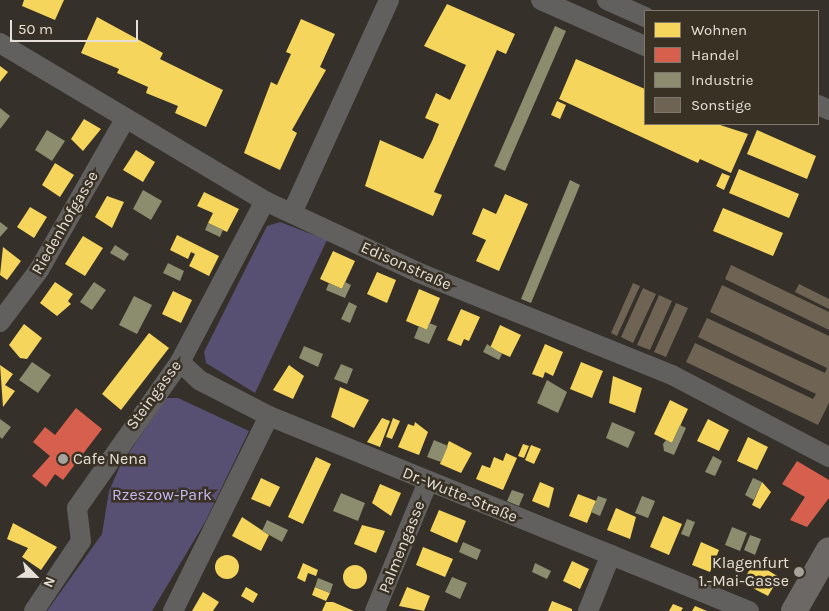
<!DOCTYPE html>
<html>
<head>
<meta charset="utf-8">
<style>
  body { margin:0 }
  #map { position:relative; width:829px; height:611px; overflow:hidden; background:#35302a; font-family:Karla,sans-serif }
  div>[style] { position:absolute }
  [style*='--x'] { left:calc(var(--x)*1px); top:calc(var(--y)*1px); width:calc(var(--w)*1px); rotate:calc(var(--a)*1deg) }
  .green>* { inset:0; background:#575073 }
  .homes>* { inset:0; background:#f6d55c }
  .round { border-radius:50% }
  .shops>* { inset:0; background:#d6604d }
  .industry>* { inset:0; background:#8c8c6e }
  .building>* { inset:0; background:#6f6353 }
  .minor>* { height:20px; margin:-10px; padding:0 10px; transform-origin:10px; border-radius:10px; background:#62605e }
  .major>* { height:26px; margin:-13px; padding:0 13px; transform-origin:13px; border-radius:13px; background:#6b6865 }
  .dots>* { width:14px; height:14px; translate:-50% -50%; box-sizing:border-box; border:2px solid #3a3125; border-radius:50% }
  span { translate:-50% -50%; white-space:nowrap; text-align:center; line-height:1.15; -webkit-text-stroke:5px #3a3125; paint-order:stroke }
  .street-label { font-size:16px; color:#e5dfd8 }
  .poi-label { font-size:16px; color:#e5dfd8 }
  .left { translate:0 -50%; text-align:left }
  .right { translate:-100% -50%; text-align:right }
  .park-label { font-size:16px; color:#c4baf5 }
  .legend { position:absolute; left:644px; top:10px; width:175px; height:115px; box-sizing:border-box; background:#3a3125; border:1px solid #7e776d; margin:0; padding:6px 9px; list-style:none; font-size:15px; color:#e5dfd8 }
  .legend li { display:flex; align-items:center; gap:10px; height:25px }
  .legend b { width:25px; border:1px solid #7e776d }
  .north { position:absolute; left:10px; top:551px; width:50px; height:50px; -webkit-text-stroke:4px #3a3125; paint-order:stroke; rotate:113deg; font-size:14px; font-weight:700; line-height:20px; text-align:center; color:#e5dfd8 }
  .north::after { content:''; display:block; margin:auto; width:18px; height:22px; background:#e5dfd8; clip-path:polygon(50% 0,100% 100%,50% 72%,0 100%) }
  .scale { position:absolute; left:10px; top:20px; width:128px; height:22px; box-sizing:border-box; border:2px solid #e5dfd8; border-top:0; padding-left:6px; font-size:15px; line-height:18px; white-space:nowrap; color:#e5dfd8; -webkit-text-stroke:4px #3a3125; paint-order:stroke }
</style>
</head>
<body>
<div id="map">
  <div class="green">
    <div style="clip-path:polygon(280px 222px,327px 240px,255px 393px,206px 363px,204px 352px,267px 226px)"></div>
    <div style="clip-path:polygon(166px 398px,178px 398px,249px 431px,205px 522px,152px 611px,47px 611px,102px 534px,109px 491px,120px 466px)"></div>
  </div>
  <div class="homes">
    <div style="clip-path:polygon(24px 0,64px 0,55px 20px,22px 6px)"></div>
    <div style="clip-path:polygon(447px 4px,515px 34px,506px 54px,497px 50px,434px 192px,442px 195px,433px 216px,365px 186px,380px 140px,423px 159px,432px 141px,439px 124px,425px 118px,436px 93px,450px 100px,466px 65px,424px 46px)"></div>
    <div style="clip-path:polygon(97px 17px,163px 53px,160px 59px,223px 90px,206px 127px,175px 113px,178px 106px,146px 93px,148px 87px,117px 73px,119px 69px,81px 53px)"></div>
    <div style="clip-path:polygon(301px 19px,335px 34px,320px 67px,326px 70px,292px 130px,297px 133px,280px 170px,244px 153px,271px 82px,277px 85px,291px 54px,286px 52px)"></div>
    <div style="clip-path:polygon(576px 59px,645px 89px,645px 124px,717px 124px,748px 134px,731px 173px,700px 159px,698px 163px,559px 99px)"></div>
    <div style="clip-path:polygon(0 66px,8px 72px,0 82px)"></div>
    <div style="clip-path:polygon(557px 101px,566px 105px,560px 119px,551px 115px)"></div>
    <div style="clip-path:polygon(84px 119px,101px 129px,83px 151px,71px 139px)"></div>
    <div style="clip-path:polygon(757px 130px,816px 156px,807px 179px,747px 154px)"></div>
    <div style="clip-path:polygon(136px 150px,155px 162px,143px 182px,123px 170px)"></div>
    <div style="clip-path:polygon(55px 163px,74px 175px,60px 197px,42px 185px)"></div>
    <div style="clip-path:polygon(739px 169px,799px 194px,789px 218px,729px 193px)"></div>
    <div style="clip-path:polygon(722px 173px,730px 176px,724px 190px,716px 186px)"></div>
    <div style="clip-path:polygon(204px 192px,239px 209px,227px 232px,208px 223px,213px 213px,197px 206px)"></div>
    <div style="clip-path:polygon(505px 194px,528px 204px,499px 271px,476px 261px,486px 240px,472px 234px,483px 208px,496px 214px)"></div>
    <div style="clip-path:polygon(107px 196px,124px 202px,112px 228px,95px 217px)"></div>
    <div style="clip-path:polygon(30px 207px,47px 217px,34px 238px,17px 227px)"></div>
    <div style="clip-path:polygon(723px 208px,783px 233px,773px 256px,713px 231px)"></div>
    <div style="clip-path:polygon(177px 235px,219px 256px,209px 276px,189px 266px,195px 254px,191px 252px,188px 259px,170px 250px)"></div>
    <div style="clip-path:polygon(83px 236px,103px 248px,85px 276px,65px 264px)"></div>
    <div style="clip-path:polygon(3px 247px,21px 261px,7px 280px,0 275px)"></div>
    <div style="clip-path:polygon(333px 251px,355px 261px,342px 289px,320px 279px)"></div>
    <div style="clip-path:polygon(377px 272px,396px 280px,387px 303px,367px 294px)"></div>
    <div style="clip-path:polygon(55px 282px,73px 294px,68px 301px,71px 304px,57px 316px,40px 303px)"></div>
    <div style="clip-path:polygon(419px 289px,440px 298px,427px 330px,406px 321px)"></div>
    <div style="clip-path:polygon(173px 291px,192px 300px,181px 323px,162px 314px)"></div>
    <div style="clip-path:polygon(461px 309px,480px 317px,469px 341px,464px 339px,461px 346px,447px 340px)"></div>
    <div style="clip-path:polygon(24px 324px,42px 338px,27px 359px,20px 358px,9px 345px)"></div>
    <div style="clip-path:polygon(500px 325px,521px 335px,510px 357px,490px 348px)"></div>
    <div style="clip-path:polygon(149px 333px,169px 348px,121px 410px,102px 394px)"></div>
    <div style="clip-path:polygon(545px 344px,563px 352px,553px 376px,545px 372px,543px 378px,532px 374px)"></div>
    <div style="clip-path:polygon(581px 362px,603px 371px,592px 398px,570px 389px)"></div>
    <div style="clip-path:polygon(0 365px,13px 374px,5px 385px,15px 391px,3px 407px)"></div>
    <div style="clip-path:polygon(289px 365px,304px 376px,293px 399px,273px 390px)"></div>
    <div style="clip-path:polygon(613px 376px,642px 388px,635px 413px,609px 403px)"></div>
    <div style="clip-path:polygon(340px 387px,369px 400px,354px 428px,331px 417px)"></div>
    <div style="clip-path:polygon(670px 400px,688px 409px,672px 443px,654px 434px)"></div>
    <div style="clip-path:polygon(382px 418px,390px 421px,380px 447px,367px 442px)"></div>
    <div style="clip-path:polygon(393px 418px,400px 421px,392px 439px,386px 437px)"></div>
    <div style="clip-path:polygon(708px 419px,729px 430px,719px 451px,697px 441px)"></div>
    <div style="clip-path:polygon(415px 422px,428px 432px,419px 455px,398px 447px,408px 424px,414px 426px)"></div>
    <div style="clip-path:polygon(748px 437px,768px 447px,757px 470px,737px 461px)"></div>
    <div style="clip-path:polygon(449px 441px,472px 453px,461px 473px,440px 464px)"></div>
    <div style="clip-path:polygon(523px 444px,529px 446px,524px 458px,518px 456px)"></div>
    <div style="clip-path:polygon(531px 445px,541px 449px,534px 464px,525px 460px)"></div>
    <div style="clip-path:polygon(506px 453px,517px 458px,503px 490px,476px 479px,482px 465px,490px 468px,494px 457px,503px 461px)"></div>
    <div style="clip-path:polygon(316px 457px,331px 464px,303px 524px,288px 517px)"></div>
    <div style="clip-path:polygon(261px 478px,280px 487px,270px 507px,251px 499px)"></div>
    <div style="clip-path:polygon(540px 482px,554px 488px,549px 508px,532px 501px)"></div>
    <div style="clip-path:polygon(762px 482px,771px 492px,760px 509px,752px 505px)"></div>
    <div style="clip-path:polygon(380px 484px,401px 493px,391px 516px,372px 503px)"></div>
    <div style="clip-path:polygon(578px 494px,596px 501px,587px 523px,569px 516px)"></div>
    <div style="clip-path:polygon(616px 508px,636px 517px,630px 539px,607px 530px)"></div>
    <div style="clip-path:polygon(439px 510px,466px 521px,457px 543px,430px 531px)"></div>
    <div style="clip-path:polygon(663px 516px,682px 524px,669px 555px,650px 547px)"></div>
    <div style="clip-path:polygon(242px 517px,269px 535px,261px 551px,232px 536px)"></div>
    <div style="clip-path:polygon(13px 523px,57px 547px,41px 570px,22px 557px,28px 548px,7px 539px)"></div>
    <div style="clip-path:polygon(362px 525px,385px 531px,376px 553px,354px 544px)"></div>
    <div style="clip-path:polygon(701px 542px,719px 550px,710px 572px,692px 565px)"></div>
    <div style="clip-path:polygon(423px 547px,453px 559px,445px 577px,416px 565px)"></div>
    <div class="round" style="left:215px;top:555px;width:24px;height:24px"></div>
    <div style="clip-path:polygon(572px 561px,589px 569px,580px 589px,563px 581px)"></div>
    <div style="clip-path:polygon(754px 562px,779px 577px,768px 596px,749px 586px,752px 580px,746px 576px)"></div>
    <div style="clip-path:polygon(303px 563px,318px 570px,316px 576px,308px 573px,305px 582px,297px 578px)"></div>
    <div class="round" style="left:343px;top:565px;width:24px;height:24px"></div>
    <div style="clip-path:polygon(246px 587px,258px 594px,253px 603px,241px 596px)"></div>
    <div style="clip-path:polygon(315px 587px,330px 593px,326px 601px,312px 595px)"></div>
    <div style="clip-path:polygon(407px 587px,430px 596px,424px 611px,399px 606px)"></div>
    <div style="clip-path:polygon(203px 592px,219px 602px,213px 611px,192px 611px)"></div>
    <div style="clip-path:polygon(552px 601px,572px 609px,572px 611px,548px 611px)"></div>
    <div style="clip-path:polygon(326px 602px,333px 602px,354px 611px,322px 611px)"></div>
    <div style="clip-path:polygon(673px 604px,683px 608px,681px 611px,669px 611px)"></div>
    <div style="clip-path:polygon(695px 606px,707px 611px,692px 611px)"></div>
  </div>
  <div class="shops">
    <div style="clip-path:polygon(76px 408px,102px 429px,63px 480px,55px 474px,46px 487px,32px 476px,50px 456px,33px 442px,45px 427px,55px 435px)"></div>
    <div style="clip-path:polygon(797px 461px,829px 480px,829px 498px,807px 527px,790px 520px,805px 497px,782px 484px)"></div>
  </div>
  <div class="industry">
    <div style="clip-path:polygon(555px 26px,566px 31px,505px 171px,494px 166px)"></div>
    <div style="clip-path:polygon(0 108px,10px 116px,0 129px)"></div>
    <div style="clip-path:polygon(47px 130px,65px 141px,52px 161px,35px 150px)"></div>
    <div style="clip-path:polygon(570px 180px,580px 185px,531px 303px,521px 299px)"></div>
    <div style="clip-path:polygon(143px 190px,162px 201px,151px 220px,133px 209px)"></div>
    <div style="clip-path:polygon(0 222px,8px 228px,0 237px)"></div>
    <div style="clip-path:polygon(208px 223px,223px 230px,220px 237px,205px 230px)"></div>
    <div style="clip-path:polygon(115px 245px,129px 254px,124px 261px,110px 253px)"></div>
    <div style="clip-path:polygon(168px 263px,184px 271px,180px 281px,163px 273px)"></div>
    <div style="clip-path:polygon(94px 282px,106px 290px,92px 310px,80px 302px)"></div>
    <div style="clip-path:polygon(345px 282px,351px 285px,345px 298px,326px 290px,329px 283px,342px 289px)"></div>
    <div style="clip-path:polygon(134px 296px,152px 305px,137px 334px,119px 325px)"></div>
    <div style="clip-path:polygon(349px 302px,357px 306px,350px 323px,341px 319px)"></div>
    <div style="clip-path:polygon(429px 323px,437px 326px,429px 344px,414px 338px,419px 326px,427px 330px)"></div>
    <div style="clip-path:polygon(487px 344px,502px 354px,499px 360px,483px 352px)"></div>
    <div style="clip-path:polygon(304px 346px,323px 354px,318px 367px,299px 358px)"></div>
    <div style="clip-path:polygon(32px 362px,51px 375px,38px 393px,19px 380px)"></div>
    <div style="clip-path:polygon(341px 364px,353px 369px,347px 384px,334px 379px)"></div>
    <div style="clip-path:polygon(547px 380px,567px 392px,558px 413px,537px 403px)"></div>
    <div style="clip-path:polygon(0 419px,11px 427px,2px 439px,0 437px)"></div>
    <div style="clip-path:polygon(612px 422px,635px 432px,628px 448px,606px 438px)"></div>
    <div style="clip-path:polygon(680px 425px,686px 428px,674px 455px,664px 451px,663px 444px,666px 440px,672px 443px)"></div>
    <div style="clip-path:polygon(434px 440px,448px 446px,441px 462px,427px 457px)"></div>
    <div style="clip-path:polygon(713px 456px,722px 461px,715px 476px,705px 472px)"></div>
    <div style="clip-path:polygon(753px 478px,762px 482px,754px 500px,745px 495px)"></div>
    <div style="clip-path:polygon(512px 490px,524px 494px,519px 506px,507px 501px)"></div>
    <div style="clip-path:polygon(341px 493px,365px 503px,358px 521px,333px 511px)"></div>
    <div style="clip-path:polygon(598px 496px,607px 499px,600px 516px,591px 512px)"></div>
    <div style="clip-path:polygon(642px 496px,655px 501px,648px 518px,635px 513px)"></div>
    <div style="clip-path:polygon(687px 519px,695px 522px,689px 537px,681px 534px)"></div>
    <div style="clip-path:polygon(267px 520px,288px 530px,282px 542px,262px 531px)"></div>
    <div style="clip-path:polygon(732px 527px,747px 533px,740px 551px,725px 545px)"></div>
    <div style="clip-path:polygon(750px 535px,761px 539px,755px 555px,744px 550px)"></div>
    <div style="clip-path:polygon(463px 542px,481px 550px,477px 560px,459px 552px)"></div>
    <div style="clip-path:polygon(535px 563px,551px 571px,547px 579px,532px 572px)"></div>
    <div style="clip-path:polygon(452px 577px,467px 583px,460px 599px,445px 592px)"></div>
    <div style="clip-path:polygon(318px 578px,333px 584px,330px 593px,315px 587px)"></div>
  </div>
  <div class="building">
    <div style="clip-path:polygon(731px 265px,829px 312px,829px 330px,725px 279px)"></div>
    <div style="clip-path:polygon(633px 283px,640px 286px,617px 336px,611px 333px)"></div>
    <div style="clip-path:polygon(799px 284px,829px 299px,829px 309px,795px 292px)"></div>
    <div style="clip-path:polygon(722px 285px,829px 336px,829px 403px,818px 425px,686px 362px,695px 343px,813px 399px,816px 394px,698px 337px,707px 318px,825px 373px,827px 368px,710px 312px)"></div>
    <div style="clip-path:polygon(643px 288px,656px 294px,633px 343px,621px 337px)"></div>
    <div style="clip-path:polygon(659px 295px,672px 301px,650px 350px,637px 345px)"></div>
    <div style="clip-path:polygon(676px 303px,688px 308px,666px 357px,654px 352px)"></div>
  </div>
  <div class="minor">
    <div style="--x:541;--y:0;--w:114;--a:23.9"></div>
    <div style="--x:607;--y:0;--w:42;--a:24.1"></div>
    <div style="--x:0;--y:43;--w:309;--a:30.8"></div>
    <div style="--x:265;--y:201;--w:168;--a:25"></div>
    <div style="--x:417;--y:272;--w:275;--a:22"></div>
    <div style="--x:672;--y:375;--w:177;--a:27.6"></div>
    <div style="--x:818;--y:105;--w:12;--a:24"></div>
    <div style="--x:292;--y:213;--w:234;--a:-65.5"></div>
    <div style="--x:0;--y:322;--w:65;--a:-53.1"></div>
    <div style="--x:39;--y:270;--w:172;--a:-60.3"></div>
    <div style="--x:180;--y:362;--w:26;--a:43"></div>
    <div style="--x:199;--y:380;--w:79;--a:27.2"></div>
    <div style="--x:269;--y:416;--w:518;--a:22.11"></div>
    <div style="--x:34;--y:611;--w:84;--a:-56.1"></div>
    <div style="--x:81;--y:541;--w:33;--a:-97"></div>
    <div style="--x:77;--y:508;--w:179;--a:-54.8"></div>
    <div style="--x:180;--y:362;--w:182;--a:-62.2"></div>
    <div style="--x:173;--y:611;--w:217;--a:-63.8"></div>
    <div style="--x:375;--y:611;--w:139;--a:-67.7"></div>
    <div style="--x:588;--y:611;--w:61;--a:-68"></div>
  </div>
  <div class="major">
    <div style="--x:794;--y:611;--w:70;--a:-60.2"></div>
  </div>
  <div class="dots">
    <div style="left:63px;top:459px;background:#a7a29b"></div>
    <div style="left:799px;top:572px;background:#a7a29b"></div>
  </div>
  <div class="street-label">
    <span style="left:65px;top:223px;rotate:-60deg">Riedenhofgasse</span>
    <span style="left:406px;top:266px;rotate:24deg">Edisonstraße</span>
    <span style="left:154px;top:395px;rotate:-54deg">Steingasse</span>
    <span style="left:460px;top:495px;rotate:22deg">Dr.-Wutte-Straße</span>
    <span style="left:402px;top:547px;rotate:-68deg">Palmengasse</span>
  </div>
  <div class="poi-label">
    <span class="left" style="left:73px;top:459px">Cafe Nena</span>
    <span class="right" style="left:789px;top:572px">Klagenfurt<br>1.-Mai-Gasse</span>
  </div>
  <div class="park-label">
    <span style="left:162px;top:495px">Rzeszow-Park</span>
  </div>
  <ul class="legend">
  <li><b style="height:14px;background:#f6d55c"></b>Wohnen</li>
  <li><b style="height:14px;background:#d6604d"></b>Handel</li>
  <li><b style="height:14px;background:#8c8c6e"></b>Industrie</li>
  <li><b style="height:14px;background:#6f6353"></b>Sonstige</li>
  </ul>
  <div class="north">N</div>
  <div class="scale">50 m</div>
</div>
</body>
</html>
